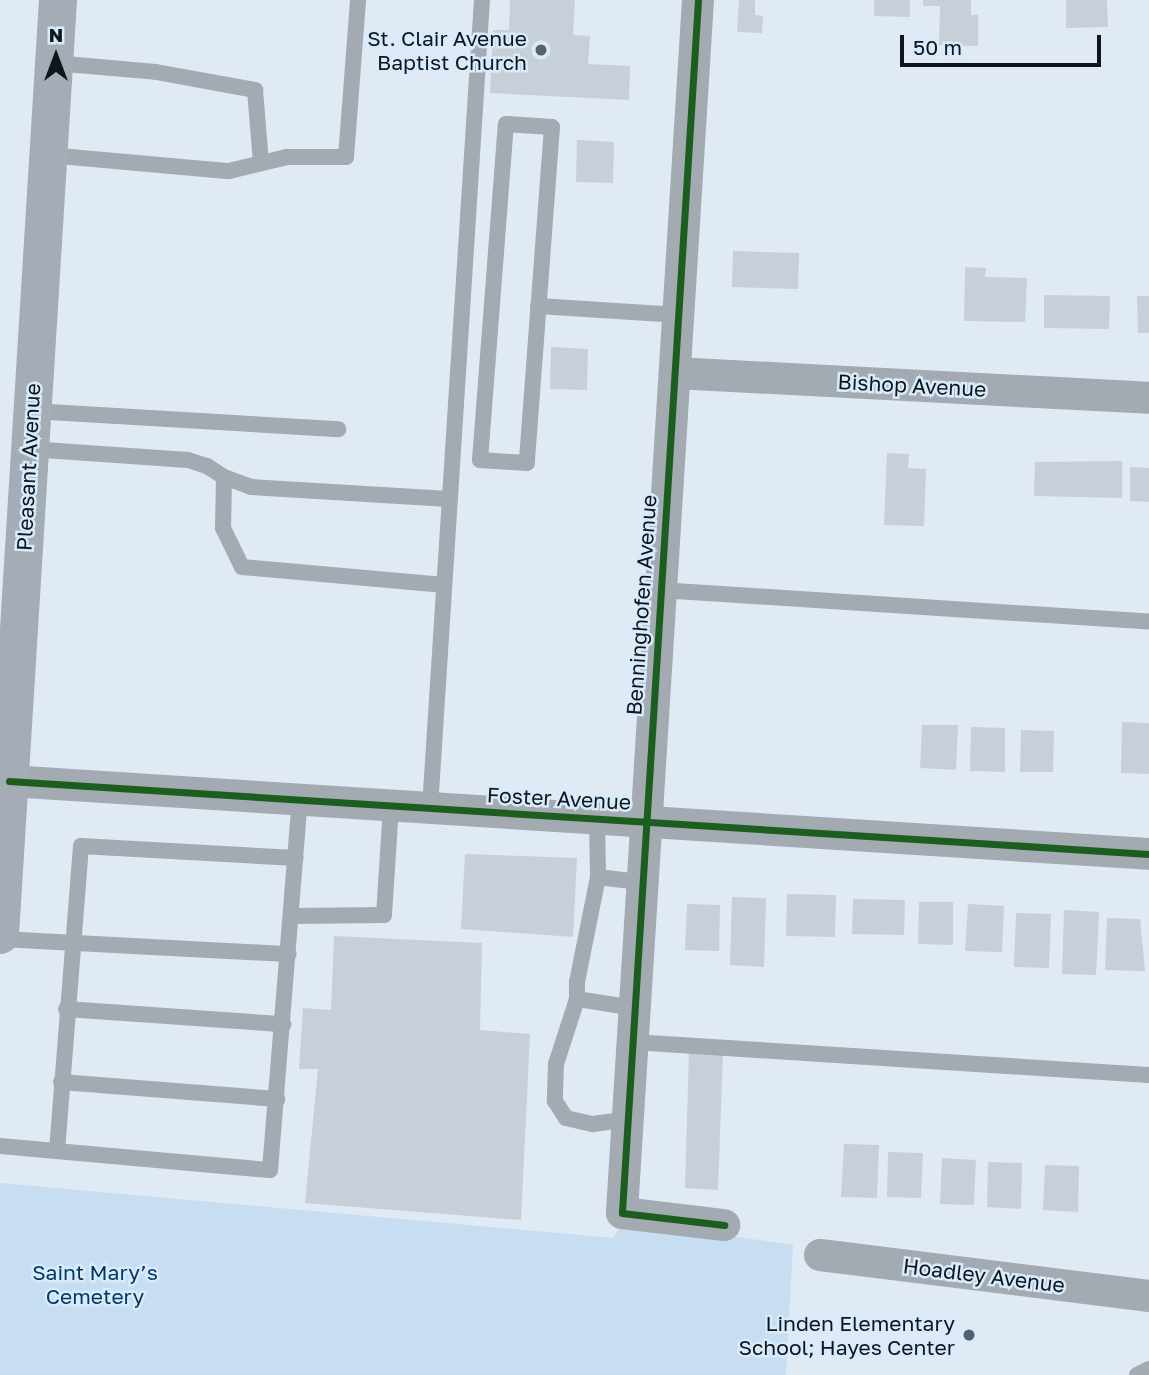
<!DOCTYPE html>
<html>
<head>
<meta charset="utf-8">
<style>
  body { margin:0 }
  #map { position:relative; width:1149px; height:1375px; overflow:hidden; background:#dfeaf5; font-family:"Golos Text",sans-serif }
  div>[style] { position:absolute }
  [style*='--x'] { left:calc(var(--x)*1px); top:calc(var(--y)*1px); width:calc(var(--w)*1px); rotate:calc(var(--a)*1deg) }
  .green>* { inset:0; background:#c6ddf2 }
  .building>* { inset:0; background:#c7d0d8 }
  .lane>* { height:16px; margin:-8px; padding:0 8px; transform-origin:8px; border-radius:8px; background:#a3aab1 }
  .street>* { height:32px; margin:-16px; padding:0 16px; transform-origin:16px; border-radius:16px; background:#a3aab1 }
  .primary>* { height:38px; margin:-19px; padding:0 19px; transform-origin:19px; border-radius:19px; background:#a4adb5 }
  .cycleway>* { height:7px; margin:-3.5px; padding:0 3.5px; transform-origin:3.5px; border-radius:3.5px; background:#1b5e20 }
  .dots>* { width:19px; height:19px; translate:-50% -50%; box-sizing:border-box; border:4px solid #d7ebfd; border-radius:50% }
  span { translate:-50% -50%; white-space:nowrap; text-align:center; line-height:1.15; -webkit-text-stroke:5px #d7ebfd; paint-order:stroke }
  .poi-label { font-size:21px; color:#0e151b }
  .right { translate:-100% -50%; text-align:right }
  .street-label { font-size:21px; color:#0e151b }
  .park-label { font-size:21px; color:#03375b }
  .north { position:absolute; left:21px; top:21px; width:70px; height:70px; -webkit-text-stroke:5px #d7ebfd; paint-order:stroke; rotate:0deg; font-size:19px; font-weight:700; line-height:28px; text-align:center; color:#0e151b }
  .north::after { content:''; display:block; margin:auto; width:24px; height:32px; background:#0e151b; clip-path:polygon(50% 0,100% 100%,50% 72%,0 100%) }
  .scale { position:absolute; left:900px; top:35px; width:201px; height:32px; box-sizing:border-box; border:4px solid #0e151b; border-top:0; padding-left:9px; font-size:21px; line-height:24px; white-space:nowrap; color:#0e151b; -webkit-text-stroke:5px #d7ebfd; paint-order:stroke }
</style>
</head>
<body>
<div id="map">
  <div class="green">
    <div style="clip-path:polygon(0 1183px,613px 1238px,625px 1221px,793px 1245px,786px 1375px,0 1375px)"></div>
  </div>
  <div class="building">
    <div style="clip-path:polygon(510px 0,575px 0,573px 35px,590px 36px,588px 64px,630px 66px,629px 100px,490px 93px,493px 30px,509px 30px)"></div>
    <div style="clip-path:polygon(739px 0,755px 0,755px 15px,763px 16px,762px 33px,737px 32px)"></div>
    <div style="clip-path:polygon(874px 0,910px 0,910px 17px,874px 16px)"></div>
    <div style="clip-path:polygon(923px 0,971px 0,971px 15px,978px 15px,978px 46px,939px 45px,940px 6px,923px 6px)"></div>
    <div style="clip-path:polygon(1066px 0,1107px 0,1108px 27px,1066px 28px)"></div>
    <div style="clip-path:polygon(577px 140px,614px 142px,613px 183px,576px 182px)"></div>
    <div style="clip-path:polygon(733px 251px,799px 253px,798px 289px,732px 287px)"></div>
    <div style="clip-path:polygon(965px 267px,986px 268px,985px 277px,1027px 278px,1025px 322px,964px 321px)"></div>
    <div style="clip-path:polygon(1044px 295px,1110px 296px,1109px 329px,1044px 328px)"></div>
    <div style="clip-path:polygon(1137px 296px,1149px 296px,1149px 333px,1138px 333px)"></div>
    <div style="clip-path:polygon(551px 347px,588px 349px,587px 390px,550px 389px)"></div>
    <div style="clip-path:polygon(887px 453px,909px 454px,908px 468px,926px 469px,924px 526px,884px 525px)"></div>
    <div style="clip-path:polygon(1122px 461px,1122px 498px,1034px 496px,1035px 462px)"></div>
    <div style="clip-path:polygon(1130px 467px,1149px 468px,1149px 502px,1130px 501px)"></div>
    <div style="clip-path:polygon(1122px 722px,1149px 723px,1149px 774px,1121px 773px)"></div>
    <div style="clip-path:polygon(922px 725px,958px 725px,956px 770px,920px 768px)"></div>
    <div style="clip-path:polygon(971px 727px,1005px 728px,1005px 772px,970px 771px)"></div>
    <div style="clip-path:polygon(1021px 730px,1054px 731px,1053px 772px,1020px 772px)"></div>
    <div style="clip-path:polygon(465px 854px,577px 858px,573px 937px,461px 929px)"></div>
    <div style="clip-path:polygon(787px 894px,836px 895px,835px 937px,786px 936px)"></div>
    <div style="clip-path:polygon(732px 897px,766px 898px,764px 967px,730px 965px)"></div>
    <div style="clip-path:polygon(853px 899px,905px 900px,904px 935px,852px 934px)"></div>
    <div style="clip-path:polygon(919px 902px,953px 902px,953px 945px,918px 944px)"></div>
    <div style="clip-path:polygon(687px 904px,720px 905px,719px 951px,685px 950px)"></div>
    <div style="clip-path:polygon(968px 904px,1004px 906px,1002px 952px,965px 951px)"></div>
    <div style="clip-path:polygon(1064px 910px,1099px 912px,1096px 975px,1062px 974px)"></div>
    <div style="clip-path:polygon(1016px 913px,1051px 914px,1049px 968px,1014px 967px)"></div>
    <div style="clip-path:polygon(1107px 918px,1140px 919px,1145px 971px,1105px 970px)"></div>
    <div style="clip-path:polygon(334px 936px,482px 943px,480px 1030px,530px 1034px,521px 1220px,305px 1203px,318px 1069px,299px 1069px,303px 1008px,331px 1010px)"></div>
    <div style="clip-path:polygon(689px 1051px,723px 1052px,718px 1190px,685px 1188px)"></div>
    <div style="clip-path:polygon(844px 1144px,879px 1145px,877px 1198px,841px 1197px)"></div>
    <div style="clip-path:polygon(888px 1152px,923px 1153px,921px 1198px,887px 1197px)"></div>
    <div style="clip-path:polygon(942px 1158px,976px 1160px,974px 1205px,940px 1204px)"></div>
    <div style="clip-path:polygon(988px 1162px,1022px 1163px,1021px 1209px,987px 1207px)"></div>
    <div style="clip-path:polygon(1045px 1165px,1079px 1166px,1078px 1212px,1043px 1210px)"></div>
  </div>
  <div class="lane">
    <div style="--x:54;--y:63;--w:102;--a:5"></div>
    <div style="--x:156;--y:72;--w:101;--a:10.3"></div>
    <div style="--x:255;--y:90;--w:73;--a:85.3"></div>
    <div style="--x:506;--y:124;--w:46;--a:3.7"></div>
    <div style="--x:552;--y:127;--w:337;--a:94.3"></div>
    <div style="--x:527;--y:463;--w:47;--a:-176.3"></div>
    <div style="--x:480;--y:460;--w:337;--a:-85.6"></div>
    <div style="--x:48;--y:155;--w:182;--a:5.1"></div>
    <div style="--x:229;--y:171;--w:60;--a:-13.6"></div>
    <div style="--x:287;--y:157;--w:59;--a:0"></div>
    <div style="--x:346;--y:157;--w:157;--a:-85.6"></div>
    <div style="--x:538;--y:306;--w:141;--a:3.7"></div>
    <div style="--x:32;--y:411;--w:307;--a:3.4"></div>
    <div style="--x:30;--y:449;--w:158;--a:4"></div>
    <div style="--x:188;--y:460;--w:20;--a:18"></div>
    <div style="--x:207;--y:466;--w:20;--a:33"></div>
    <div style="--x:224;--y:477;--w:51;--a:91.1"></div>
    <div style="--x:223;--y:528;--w:43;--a:64"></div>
    <div style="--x:242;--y:567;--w:203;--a:5.1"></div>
    <div style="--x:224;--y:477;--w:29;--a:20"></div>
    <div style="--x:251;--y:487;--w:198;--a:3.5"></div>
    <div style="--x:660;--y:590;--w:490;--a:3.7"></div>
    <div style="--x:430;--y:808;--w:810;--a:-86.32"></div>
    <div style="--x:597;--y:818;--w:59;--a:89"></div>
    <div style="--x:292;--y:916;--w:92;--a:-0.6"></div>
    <div style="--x:384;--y:915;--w:109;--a:-86.3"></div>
    <div style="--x:0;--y:939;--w:289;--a:3"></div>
    <div style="--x:577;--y:999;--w:68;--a:107.9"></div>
    <div style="--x:556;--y:1064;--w:37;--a:92"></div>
    <div style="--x:555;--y:1101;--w:20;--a:57"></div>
    <div style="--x:566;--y:1118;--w:28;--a:13"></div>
    <div style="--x:593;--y:1124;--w:35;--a:-8"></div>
    <div style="--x:634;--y:1008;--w:58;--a:-171"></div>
    <div style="--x:577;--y:999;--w:17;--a:-90"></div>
    <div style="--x:577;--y:982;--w:107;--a:-78.7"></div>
    <div style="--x:598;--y:877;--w:42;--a:6.8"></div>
    <div style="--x:66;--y:1009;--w:218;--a:4"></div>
    <div style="--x:633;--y:1042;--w:517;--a:3.66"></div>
    <div style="--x:61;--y:1082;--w:217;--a:4.5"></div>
    <div style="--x:0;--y:1146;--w:271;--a:5.1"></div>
    <div style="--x:270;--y:1170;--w:371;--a:-85.4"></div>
    <div style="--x:57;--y:1151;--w:306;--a:-85.5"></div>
    <div style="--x:81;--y:846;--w:215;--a:3.2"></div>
    <div style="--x:1137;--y:1375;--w:13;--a:-27"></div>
  </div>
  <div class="street">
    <div style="--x:698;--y:0;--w:1215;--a:93.59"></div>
    <div style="--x:622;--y:1213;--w:103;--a:6.7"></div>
    <div style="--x:675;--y:373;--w:475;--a:3"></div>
    <div style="--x:9;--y:781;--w:1142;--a:3.66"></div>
    <div style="--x:820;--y:1255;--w:332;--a:7.1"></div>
  </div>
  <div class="primary">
    <div style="--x:0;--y:935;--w:937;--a:-86.45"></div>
  </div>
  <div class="cycleway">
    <div style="--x:698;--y:0;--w:1215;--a:93.59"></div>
    <div style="--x:622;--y:1213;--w:103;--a:6.7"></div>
    <div style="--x:9;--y:781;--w:1142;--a:3.66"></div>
  </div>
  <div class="dots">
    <div style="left:541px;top:50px;background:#576067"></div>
    <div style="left:969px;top:1335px;background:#576067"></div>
  </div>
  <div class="poi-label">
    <span class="right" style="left:527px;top:50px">St. Clair Avenue<br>Baptist Church</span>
    <span class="right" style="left:955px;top:1335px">Linden Elementary<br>School; Hayes Center</span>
  </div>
  <div class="street-label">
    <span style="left:912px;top:385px;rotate:3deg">Bishop Avenue</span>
    <span style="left:28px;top:467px;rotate:-87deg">Pleasant Avenue</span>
    <span style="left:641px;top:605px;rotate:-86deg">Benninghofen Avenue</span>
    <span style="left:559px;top:798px;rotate:3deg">Foster Avenue</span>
    <span style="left:984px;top:1275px;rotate:7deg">Hoadley Avenue</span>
  </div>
  <div class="park-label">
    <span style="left:95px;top:1284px">Saint Mary’s<br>Cemetery</span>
  </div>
  <div class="north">N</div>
  <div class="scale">50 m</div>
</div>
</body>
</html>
